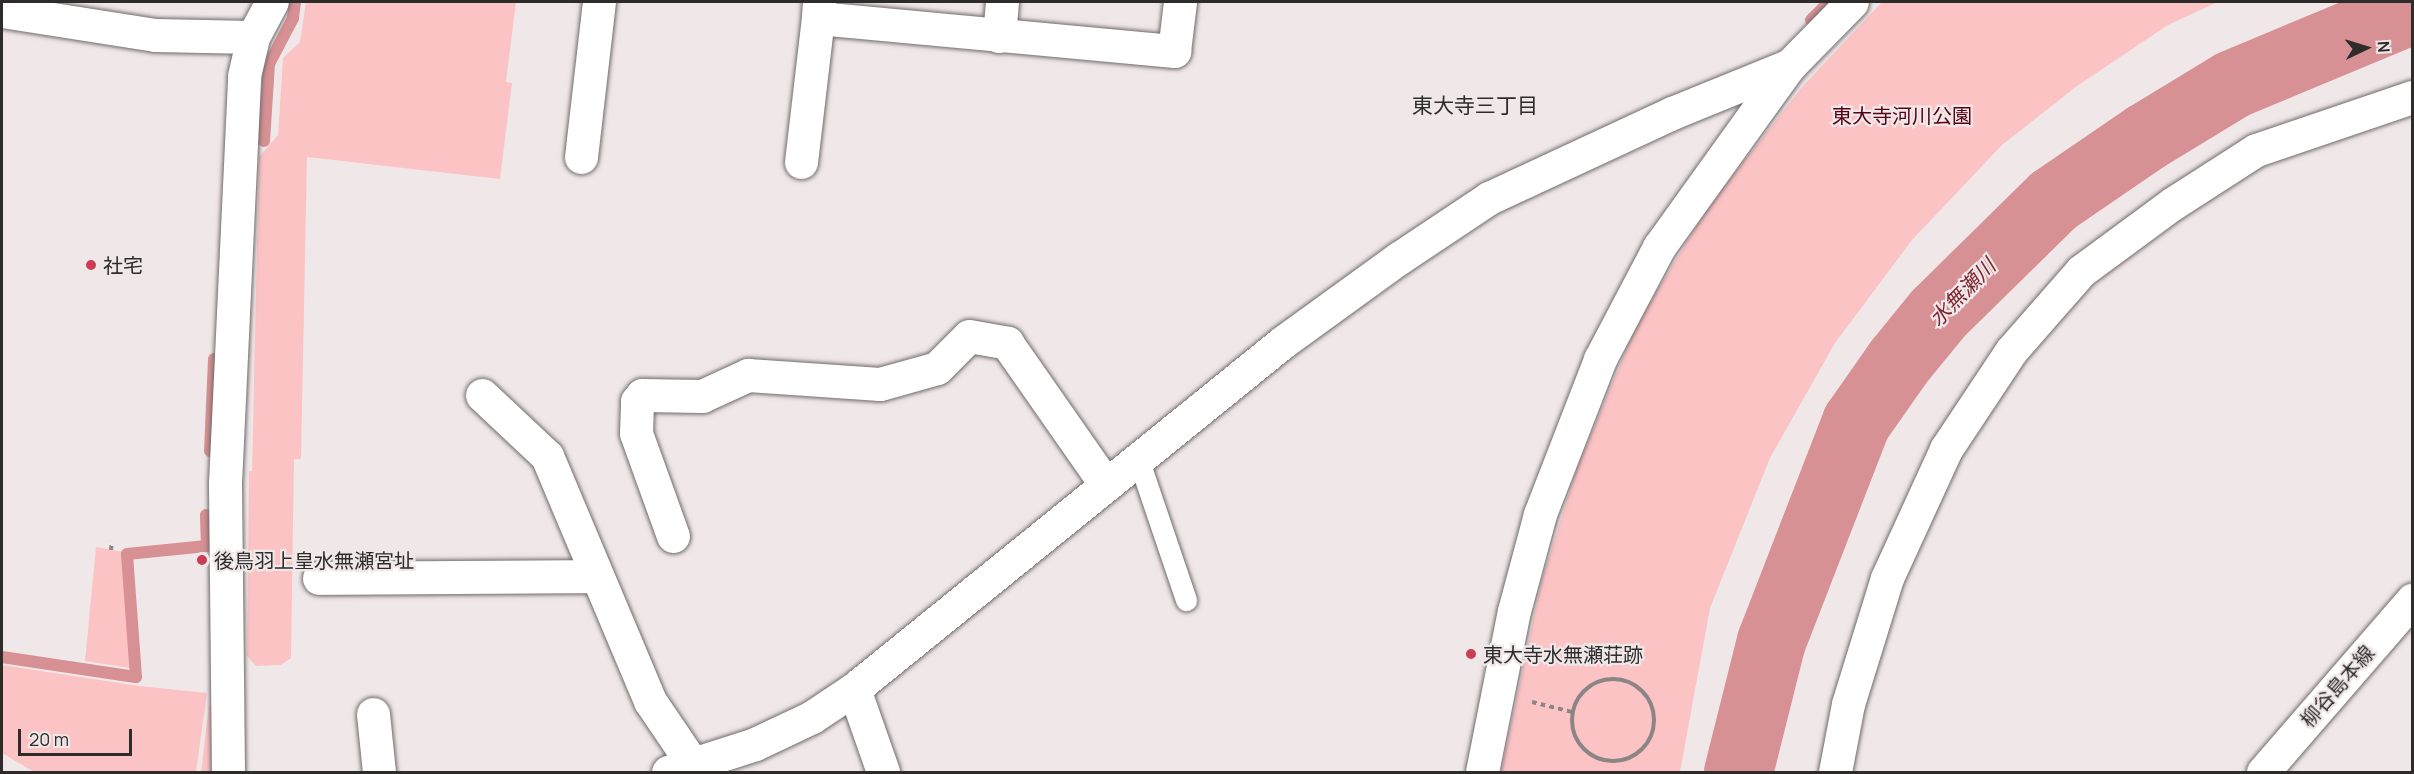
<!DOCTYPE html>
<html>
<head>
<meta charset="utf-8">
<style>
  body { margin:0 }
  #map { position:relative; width:2414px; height:774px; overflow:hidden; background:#f0e8e8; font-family:Manrope,"Noto Sans JP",sans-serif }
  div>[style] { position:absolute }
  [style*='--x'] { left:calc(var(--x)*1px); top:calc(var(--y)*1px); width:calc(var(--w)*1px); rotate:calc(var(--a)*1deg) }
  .green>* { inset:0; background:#fcc3c5 }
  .stream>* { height:12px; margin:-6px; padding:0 6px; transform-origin:6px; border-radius:6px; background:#d79093 }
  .river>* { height:69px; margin:-34.5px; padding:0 34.5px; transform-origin:34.5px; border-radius:34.5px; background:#d79093 }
  .path>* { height:4px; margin-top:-2px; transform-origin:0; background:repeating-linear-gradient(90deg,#8b8585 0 4.5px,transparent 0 9px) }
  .path>.ring { margin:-2px; padding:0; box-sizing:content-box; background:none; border:4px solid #8b8585; border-radius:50% }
  .roads { filter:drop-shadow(0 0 2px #716a6a) drop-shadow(0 0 2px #716a6a) }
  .lane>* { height:21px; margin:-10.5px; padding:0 10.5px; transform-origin:10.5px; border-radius:10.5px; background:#fff }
  .street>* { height:33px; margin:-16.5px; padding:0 16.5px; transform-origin:16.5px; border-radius:16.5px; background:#fff }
  .secondary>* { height:33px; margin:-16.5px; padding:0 16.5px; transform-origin:16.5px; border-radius:16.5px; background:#fff }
  .dots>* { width:16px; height:16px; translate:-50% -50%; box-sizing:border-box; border:3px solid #f0e8e8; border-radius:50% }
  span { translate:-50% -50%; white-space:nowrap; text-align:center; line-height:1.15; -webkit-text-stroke:4.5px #f0e8e8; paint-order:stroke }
  .park-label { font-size:20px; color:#550014 }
  .poi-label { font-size:20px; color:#2e2b2b }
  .left { translate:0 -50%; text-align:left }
  .street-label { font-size:20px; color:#2e2b2b }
  .neighbourhood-label { font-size:21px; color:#2e2b2b }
  .water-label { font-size:21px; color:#7c2732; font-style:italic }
  .frame { position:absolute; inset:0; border:3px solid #2e2b2b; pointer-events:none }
  .north { position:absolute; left:2336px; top:18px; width:60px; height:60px; -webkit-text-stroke:4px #f0e8e8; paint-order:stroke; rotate:86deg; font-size:16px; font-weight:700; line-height:24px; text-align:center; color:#2e2b2b }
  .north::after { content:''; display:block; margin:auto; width:21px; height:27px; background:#2e2b2b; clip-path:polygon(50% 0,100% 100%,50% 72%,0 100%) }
  .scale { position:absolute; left:18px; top:729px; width:114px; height:27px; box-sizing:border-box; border:3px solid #2e2b2b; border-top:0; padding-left:8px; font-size:18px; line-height:21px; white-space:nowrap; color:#2e2b2b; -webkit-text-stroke:4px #f0e8e8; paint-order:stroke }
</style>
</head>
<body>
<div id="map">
  <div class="green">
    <div style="clip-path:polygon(306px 2px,516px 2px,506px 82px,512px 83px,500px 179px,307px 157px,301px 459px,294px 459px,291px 658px,281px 665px,256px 666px,247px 656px,249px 471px,252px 471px,259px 157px,278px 135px,283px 58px,300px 42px)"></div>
    <div style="clip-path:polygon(1882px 2px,2218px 2px,2168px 25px,2077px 86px,2002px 145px,1912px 240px,1835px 343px,1770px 458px,1710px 608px,1680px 772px,1501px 772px,1541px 583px,1577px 468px,1637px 324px,1708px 207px,1803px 86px)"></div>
    <div style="clip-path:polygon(96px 547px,124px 552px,131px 668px,85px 661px)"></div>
    <div style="clip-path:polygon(2px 665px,139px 686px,207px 693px,196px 772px,34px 772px,2px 753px)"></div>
    <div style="clip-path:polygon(209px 705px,213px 705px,211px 772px,201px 772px)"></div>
  </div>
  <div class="stream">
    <div style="--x:1811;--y:20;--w:25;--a:-45"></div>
    <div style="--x:264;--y:141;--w:77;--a:-86.3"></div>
    <div style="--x:269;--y:64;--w:52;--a:-62.4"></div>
    <div style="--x:293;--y:18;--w:16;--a:-83"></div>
    <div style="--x:210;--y:451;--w:92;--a:-87.5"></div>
    <div style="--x:2;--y:657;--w:135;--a:8.5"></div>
    <div style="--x:136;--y:677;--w:123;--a:-94.2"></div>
    <div style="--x:127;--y:554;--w:80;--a:-5.7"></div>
    <div style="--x:207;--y:546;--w:31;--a:-92"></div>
  </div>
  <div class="river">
    <div style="--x:1738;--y:772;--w:135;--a:-75.9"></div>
    <div style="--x:1771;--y:641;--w:235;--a:-68.8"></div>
    <div style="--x:1856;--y:422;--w:73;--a:-55"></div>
    <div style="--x:1898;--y:362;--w:63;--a:-50.8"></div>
    <div style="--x:1938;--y:313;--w:161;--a:-44.5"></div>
    <div style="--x:2053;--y:200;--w:112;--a:-34.4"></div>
    <div style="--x:2145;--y:137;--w:102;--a:-31.3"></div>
    <div style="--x:2232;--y:84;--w:195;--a:-22.6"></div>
  </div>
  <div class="path">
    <div style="--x:111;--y:550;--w:9;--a:-84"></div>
    <div class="ring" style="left:1572px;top:679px;width:78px;height:78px"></div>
    <div style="--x:1532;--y:702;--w:41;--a:14"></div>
  </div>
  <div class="roads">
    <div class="lane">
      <div style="--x:1139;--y:461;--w:147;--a:71.3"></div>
    </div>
    <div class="street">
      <div style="--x:819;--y:2;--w:16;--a:94"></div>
      <div style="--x:818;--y:18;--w:358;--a:5.3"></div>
      <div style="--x:1174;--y:51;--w:49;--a:-83"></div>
      <div style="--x:999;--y:36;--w:34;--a:-85"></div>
      <div style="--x:581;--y:157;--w:156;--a:-83.4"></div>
      <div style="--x:801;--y:162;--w:145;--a:-83.3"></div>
      <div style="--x:482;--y:395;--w:89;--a:43.2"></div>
      <div style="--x:547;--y:456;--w:266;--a:67.2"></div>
      <div style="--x:650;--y:701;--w:86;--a:55.9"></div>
      <div style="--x:673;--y:536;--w:109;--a:-109.8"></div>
      <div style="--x:636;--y:433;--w:32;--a:-88"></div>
      <div style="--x:637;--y:401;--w:8;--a:-50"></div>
      <div style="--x:642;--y:395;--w:60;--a:1"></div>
      <div style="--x:702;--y:396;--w:51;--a:-24.5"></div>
      <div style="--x:748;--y:375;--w:132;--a:3.9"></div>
      <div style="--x:880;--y:384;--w:59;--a:-15.7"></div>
      <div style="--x:937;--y:368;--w:45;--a:-45"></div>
      <div style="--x:969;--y:336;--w:39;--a:10"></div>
      <div style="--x:1007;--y:343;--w:173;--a:55.1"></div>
      <div style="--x:319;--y:578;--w:277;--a:-0.4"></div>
      <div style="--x:854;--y:689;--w:88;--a:70.7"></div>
      <div style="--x:373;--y:714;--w:58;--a:84.1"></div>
      <div style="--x:228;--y:772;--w:289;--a:-90.6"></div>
      <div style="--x:225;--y:483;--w:407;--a:-87.3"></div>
      <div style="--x:244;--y:76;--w:40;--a:-77"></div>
      <div style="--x:253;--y:37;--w:40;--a:-62"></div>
      <div style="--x:668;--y:772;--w:91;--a:-17.8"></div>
      <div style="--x:755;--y:744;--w:63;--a:-25.3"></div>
      <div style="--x:812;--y:717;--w:50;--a:-33.7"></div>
      <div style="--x:854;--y:689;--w:552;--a:-38.97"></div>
      <div style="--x:1283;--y:342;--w:143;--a:-35.9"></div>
      <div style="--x:1399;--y:258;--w:108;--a:-33.7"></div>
      <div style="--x:1489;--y:198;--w:202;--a:-24.9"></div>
      <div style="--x:1672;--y:113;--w:127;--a:-22.1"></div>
      <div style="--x:1482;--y:772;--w:164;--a:-78.8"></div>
      <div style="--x:1514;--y:611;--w:100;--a:-75"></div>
      <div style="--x:1540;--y:514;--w:166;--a:-68.8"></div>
      <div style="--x:1600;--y:359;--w:127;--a:-62.2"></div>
      <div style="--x:1659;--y:247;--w:224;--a:-54.3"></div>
      <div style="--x:1790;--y:65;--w:88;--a:-45.5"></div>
      <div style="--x:1835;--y:772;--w:69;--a:-79.2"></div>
      <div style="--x:1848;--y:704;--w:132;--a:-72.8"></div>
      <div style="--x:1887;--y:578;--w:142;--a:-65.4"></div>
      <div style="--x:1946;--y:449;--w:118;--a:-56.4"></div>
      <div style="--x:2011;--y:351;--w:106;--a:-48.8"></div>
      <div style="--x:2081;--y:271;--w:113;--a:-36.4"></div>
      <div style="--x:2172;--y:204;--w:100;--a:-32.7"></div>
      <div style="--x:2256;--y:150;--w:165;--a:-18.8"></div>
    </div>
    <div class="secondary">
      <div style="--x:2;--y:11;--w:155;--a:8.9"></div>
      <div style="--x:155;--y:35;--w:98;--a:1.2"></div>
      <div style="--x:2263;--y:772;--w:228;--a:-49.1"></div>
    </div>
  </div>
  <div class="dots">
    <div style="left:91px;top:265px;background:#cc3c52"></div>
    <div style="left:202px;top:560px;background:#cc3c52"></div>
    <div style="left:1471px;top:654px;background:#cc3c52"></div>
  </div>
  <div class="park-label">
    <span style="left:1902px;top:115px">東大寺河川公園</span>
  </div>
  <div class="poi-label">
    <span class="left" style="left:103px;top:265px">社宅</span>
    <span class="left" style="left:214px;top:560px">後鳥羽上皇水無瀬宮址</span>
    <span class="left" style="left:1483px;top:654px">東大寺水無瀬荘跡</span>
  </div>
  <div class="street-label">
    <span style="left:2337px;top:686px;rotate:-49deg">柳谷島本線</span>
  </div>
  <div class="neighbourhood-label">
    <span style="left:1475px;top:105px">東大寺三丁目</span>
  </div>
  <div class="water-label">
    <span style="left:1962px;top:292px;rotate:-46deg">水無瀬川</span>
  </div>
  <div class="frame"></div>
  <div class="north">N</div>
  <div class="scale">20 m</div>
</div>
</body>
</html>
